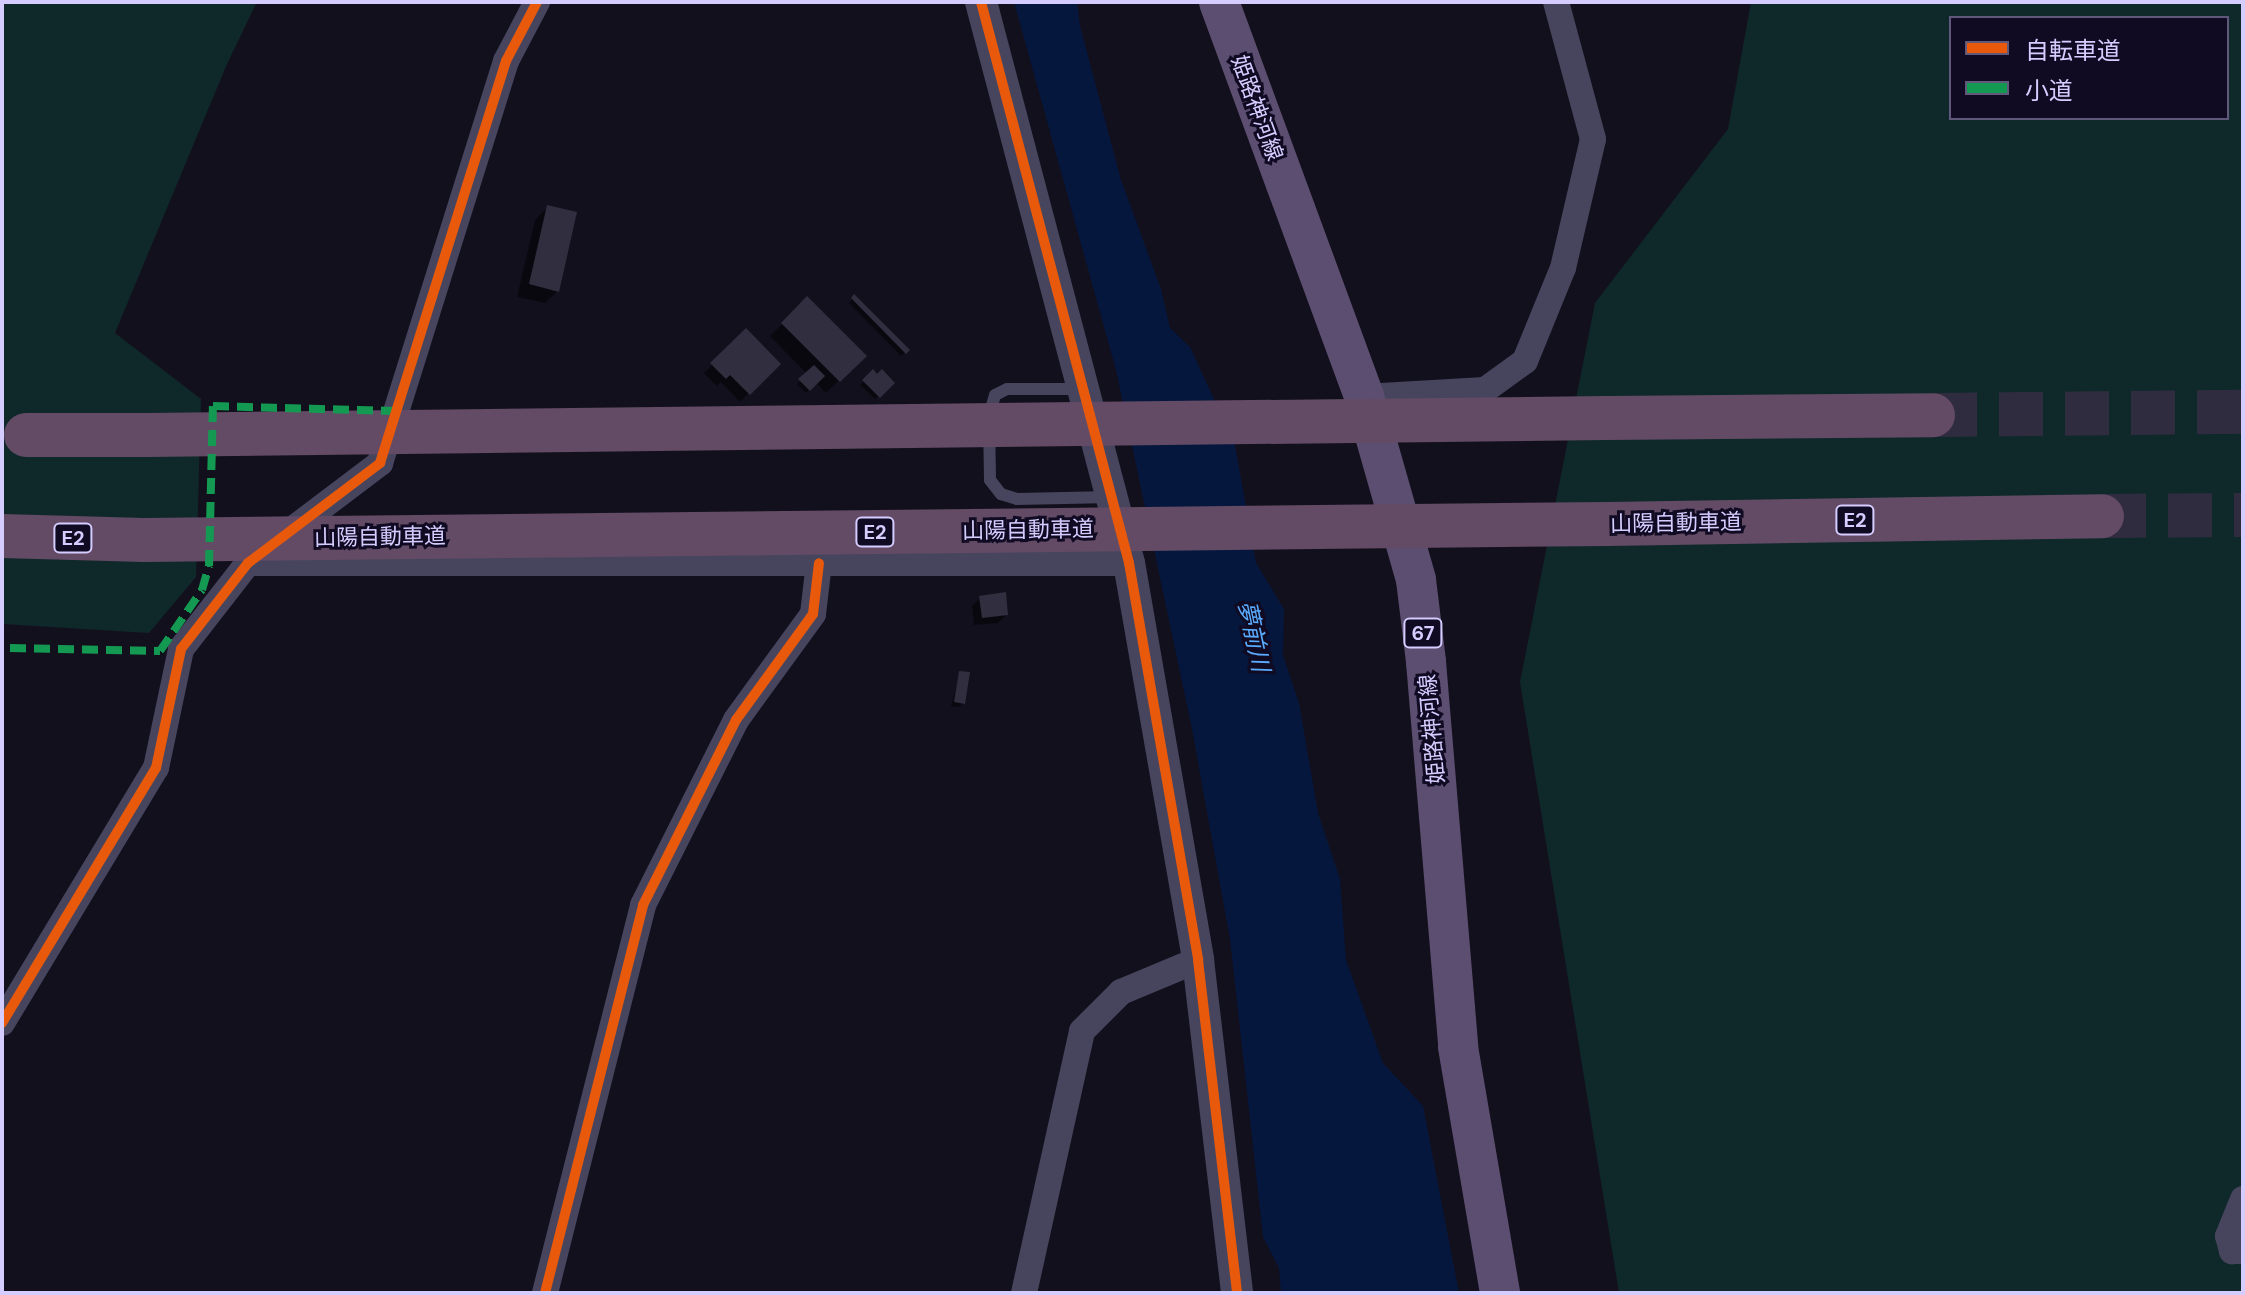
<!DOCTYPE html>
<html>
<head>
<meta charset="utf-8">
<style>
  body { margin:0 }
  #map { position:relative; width:2245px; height:1295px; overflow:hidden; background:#13101d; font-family:"DM Sans","Noto Sans JP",sans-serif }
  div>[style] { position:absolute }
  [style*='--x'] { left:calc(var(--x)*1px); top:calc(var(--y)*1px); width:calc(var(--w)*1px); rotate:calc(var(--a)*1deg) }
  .green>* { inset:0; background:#0f282a }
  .water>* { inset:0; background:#06173e }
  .shadow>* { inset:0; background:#0007 }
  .building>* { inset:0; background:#312e3f }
  .motorway-tunnel>* { height:44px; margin-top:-22px; transform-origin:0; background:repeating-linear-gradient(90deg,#302c3f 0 44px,transparent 0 66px) }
  .service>* { height:12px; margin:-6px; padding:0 6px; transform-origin:6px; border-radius:6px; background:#47455e }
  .minor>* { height:26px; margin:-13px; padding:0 13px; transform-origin:13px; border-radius:13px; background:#47455e }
  .tertiary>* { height:32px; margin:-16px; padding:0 16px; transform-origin:16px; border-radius:16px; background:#47455e }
  .primary>* { height:40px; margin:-20px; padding:0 20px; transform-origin:20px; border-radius:20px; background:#5c4e70 }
  .motorway>* { height:44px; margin:-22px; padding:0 22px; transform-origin:22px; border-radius:22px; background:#634b65 }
  .motorway-bridge>* { height:44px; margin:-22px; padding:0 22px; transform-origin:22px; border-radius:22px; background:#634b65 }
  .quiet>* { height:8px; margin-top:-4px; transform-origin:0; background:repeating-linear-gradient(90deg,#139951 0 16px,transparent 0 24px) }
  .cycleway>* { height:10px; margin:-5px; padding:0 5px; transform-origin:5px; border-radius:5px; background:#e8590c }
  span { translate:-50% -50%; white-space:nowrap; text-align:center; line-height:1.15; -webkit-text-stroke:6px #100b22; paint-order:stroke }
  .shield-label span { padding:2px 6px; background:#100b22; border:2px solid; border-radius:6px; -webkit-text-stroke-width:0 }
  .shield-label { font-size:20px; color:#d5ccff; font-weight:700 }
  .street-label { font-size:22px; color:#d5ccff }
  .water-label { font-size:24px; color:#5aabff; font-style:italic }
  .frame { position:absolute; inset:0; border:4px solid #d5ccff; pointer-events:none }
  .legend { position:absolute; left:1949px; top:16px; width:280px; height:104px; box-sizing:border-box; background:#100b22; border:2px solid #5f587a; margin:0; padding:10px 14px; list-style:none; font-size:24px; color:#d5ccff }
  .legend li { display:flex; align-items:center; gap:16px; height:40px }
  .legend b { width:40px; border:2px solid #5f587a }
</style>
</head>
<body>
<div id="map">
  <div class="green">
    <div style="clip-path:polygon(2px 2px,257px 2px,227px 64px,115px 333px,201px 399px,196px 577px,149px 633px,2px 624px)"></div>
    <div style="clip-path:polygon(evenodd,1751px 2px,2243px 2px,2243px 1293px,1619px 1293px,1520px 682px,1595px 303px,1728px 129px,1751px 2px,1951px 18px,2227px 18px,2227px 118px,1951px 118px,1951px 18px)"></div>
  </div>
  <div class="water">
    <div style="clip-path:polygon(1014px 2px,1077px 2px,1080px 26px,1121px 180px,1161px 289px,1170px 328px,1190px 347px,1235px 445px,1256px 563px,1284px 609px,1283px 655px,1299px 703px,1318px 813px,1340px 879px,1346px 960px,1383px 1063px,1423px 1106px,1459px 1293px,1281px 1293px,1279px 1268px,1263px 1237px,1230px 939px,1192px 729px,1116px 370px)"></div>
  </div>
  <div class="shadow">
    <div style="clip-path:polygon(548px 207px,558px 291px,545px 303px,517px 297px,535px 220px)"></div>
    <div style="clip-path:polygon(854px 297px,907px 350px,901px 356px,849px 303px)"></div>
    <div style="clip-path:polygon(807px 299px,864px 356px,826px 393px,816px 383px,806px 393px,797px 384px,807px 374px,770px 336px)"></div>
    <div style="clip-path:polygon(746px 331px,778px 364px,740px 402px,721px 382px,717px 386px,704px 373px)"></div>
    <div style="clip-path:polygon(873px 372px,892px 383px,875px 399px,860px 385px)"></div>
    <div style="clip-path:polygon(980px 598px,1006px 615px,998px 623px,974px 625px,972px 606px)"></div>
    <div style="clip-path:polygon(960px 673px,963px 703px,959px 707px,951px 706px)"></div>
  </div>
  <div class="building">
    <div style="clip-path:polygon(547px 205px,577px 212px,559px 292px,529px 284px)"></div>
    <div style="clip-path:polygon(854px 294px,910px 350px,906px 354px,851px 298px)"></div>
    <div style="clip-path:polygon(807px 296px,867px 356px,840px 382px,781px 323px)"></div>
    <div style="clip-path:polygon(746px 328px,781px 364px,750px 395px,730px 375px,726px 379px,710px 363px)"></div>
    <div style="clip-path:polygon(814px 365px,825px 376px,810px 391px,798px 379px)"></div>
    <div style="clip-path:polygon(873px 369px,877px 374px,882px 369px,895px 383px,880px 398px,862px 380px)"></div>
    <div style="clip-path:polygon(1006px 592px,1008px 615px,982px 618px,979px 596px)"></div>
    <div style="clip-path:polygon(959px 671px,970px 672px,965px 704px,954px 702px)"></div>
  </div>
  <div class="motorway-tunnel">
    <div style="--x:1933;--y:415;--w:310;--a:-0.6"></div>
    <div style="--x:2102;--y:516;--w:141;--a:-0.4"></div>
  </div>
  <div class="service">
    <div style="--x:1079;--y:389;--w:72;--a:180"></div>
    <div style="--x:1007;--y:389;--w:13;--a:153"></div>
    <div style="--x:995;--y:395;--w:22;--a:106"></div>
    <div style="--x:989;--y:416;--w:64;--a:89.1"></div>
    <div style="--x:990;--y:480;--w:18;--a:52"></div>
    <div style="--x:1001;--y:494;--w:17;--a:17"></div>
    <div style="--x:1017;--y:499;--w:94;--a:-1.2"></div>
  </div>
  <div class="minor">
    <div style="--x:1364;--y:397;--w:121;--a:-3.3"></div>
    <div style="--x:1485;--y:390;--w:49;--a:-35.9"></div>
    <div style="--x:1525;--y:361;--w:100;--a:-67.8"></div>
    <div style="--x:1563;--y:268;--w:132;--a:-76.9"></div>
    <div style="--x:1593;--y:139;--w:142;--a:-105.1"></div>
    <div style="--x:248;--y:563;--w:881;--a:0"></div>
    <div style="--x:2;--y:1023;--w:298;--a:-58.9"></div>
    <div style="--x:156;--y:768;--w:122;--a:-78.1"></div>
    <div style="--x:181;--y:649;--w:109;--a:-52.1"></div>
    <div style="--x:248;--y:563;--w:166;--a:-37.1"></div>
    <div style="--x:380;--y:463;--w:421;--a:-72.6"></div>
    <div style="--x:506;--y:61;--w:67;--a:-62.3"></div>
    <div style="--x:2243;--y:1199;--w:40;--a:112"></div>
    <div style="--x:2228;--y:1236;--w:16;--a:75"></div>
    <div style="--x:2232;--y:1251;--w:11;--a:0"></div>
    <div style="--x:545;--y:1293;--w:400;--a:-75.8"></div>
    <div style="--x:643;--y:905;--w:207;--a:-63.3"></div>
    <div style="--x:736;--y:720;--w:131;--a:-54"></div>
    <div style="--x:813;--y:614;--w:51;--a:-83.3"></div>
    <div style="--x:1024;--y:1293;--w:268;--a:-77.5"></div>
    <div style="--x:1082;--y:1031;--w:55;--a:-45"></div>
    <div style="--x:1121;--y:992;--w:83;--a:-22.6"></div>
  </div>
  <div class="tertiary">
    <div style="--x:981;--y:2;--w:580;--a:75.22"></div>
    <div style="--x:1129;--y:563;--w:403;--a:80.1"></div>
    <div style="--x:1198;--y:960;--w:335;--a:83.3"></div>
  </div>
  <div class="primary">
    <div style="--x:1219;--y:2;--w:421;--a:69.8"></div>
    <div style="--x:1364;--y:397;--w:190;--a:74.1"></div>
    <div style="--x:1416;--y:580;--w:83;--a:83"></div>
    <div style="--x:1426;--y:662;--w:386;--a:85.2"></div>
    <div style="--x:1458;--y:1047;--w:250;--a:80.3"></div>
  </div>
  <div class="motorway">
    <div style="--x:1607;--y:418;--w:326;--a:-0.5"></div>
    <div style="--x:26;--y:435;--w:122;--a:0"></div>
    <div style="--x:1607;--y:524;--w:495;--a:-0.9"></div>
    <div style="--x:2;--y:536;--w:142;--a:1.6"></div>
  </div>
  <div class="motorway-bridge">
    <div style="--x:148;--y:435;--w:1459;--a:-0.67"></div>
    <div style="--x:144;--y:540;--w:1463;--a:-0.63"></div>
  </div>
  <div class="quiet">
    <div style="--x:10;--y:648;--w:150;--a:1.1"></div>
    <div style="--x:160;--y:651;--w:74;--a:-55.5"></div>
    <div style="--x:202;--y:590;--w:25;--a:-74"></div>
    <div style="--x:209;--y:566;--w:160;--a:-88.6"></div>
    <div style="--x:213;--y:406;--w:183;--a:1.6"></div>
  </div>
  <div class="cycleway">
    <div style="--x:981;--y:2;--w:580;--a:75.22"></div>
    <div style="--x:1129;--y:563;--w:403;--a:80.1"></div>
    <div style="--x:1198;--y:960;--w:335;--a:83.3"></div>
    <div style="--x:2;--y:1023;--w:298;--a:-58.9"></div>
    <div style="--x:156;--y:768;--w:122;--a:-78.1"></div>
    <div style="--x:181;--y:649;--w:109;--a:-52.1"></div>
    <div style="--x:248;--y:563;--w:166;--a:-37.1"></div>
    <div style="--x:380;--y:463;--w:421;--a:-72.6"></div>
    <div style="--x:506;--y:61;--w:67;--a:-62.3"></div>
    <div style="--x:545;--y:1293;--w:400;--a:-75.8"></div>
    <div style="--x:643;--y:905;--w:207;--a:-63.3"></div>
    <div style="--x:736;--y:720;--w:131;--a:-54"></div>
    <div style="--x:813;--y:614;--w:51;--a:-83.3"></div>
  </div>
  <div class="shield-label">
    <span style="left:1855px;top:520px">E2</span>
    <span style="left:875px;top:532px">E2</span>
    <span style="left:73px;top:538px">E2</span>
    <span style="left:1423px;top:633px">67</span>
  </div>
  <div class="street-label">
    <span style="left:1257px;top:108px;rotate:70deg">姫路神河線</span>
    <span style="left:1676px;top:523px;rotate:-1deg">山陽自動車道</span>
    <span style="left:1028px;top:530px;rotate:-1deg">山陽自動車道</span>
    <span style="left:380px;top:537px;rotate:-1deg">山陽自動車道</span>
    <span style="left:1432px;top:729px;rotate:-95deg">姫路神河線</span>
  </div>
  <div class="water-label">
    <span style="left:1254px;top:636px;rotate:78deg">夢前川</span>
  </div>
  <div class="frame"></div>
  <ul class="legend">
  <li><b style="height:10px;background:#e8590c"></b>自転車道</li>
  <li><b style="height:10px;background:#139951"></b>小道</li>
  </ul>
</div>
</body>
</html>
